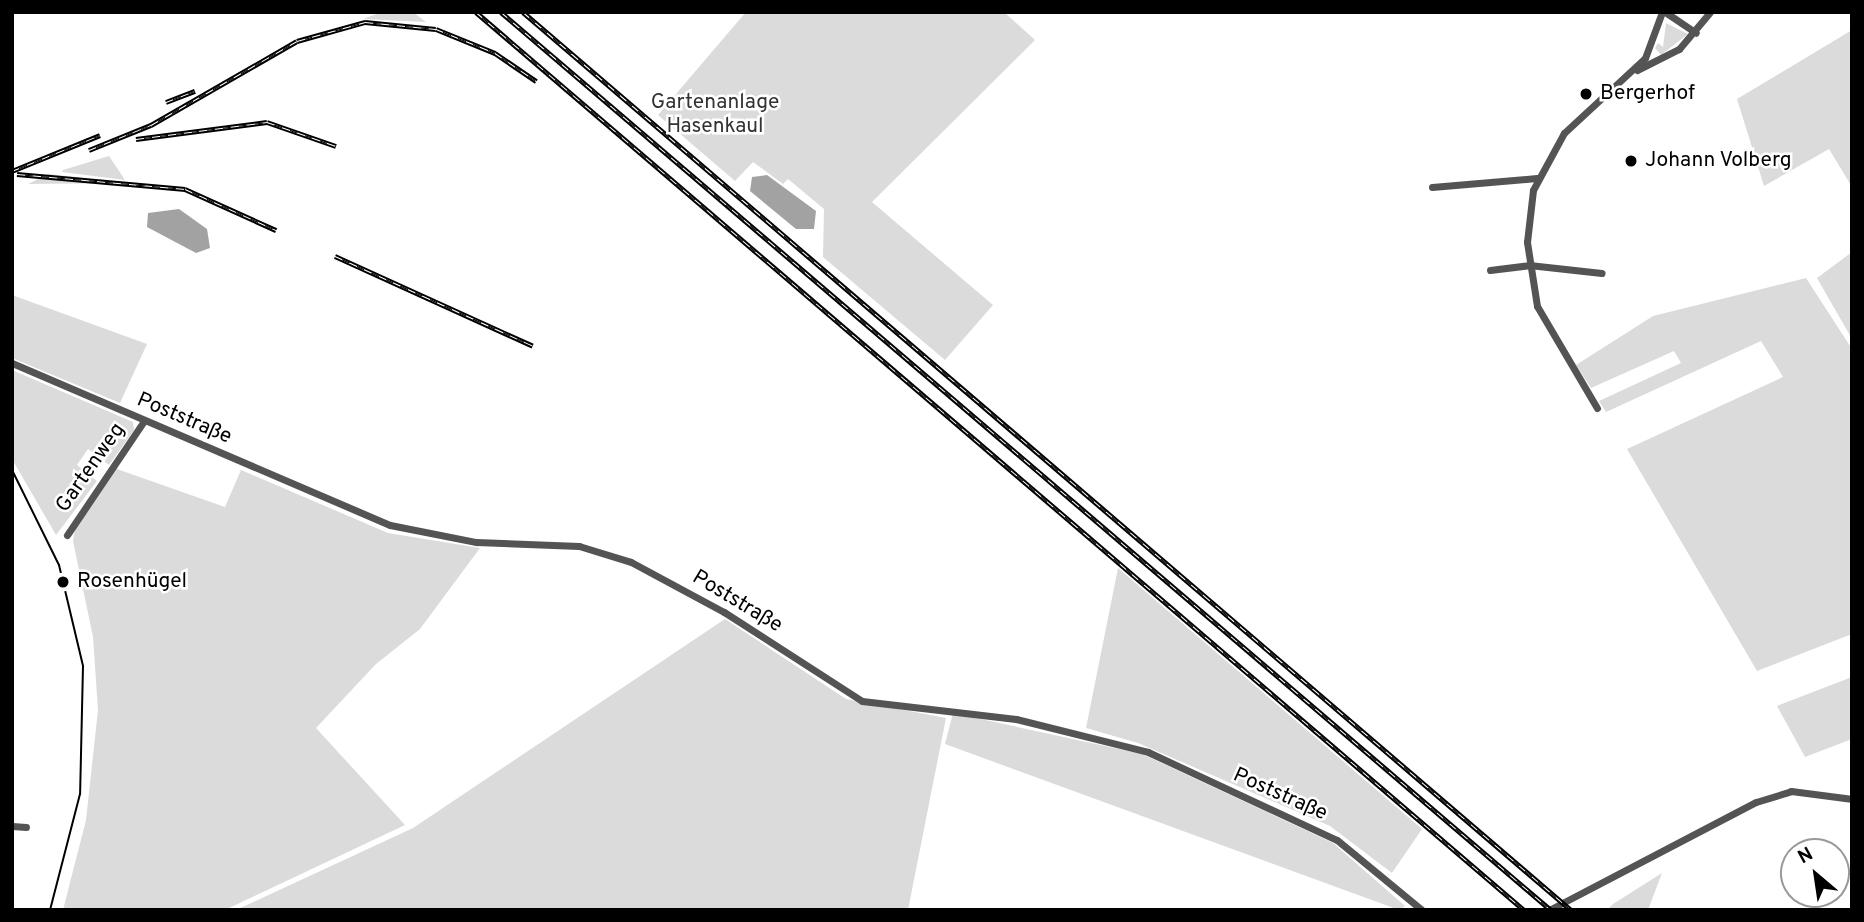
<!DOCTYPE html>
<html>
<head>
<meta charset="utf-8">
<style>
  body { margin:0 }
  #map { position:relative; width:1864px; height:922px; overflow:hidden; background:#fff; font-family:Overpass,sans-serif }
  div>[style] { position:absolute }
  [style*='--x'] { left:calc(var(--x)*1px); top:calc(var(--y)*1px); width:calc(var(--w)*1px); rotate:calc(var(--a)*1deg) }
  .green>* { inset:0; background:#dbdbdb }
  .water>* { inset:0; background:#a2a2a2 }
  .minor>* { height:7px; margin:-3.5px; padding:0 3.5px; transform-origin:3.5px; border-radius:3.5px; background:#545454 }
  .tram>* { height:2px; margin:-1px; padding:0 1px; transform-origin:1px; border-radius:1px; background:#000 }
  .rail>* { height:5px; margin-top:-2.5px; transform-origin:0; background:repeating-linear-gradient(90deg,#fff 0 8px,#000 0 16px); box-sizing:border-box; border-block:2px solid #000 }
  .dots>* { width:19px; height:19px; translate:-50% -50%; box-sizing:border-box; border:4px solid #fff; border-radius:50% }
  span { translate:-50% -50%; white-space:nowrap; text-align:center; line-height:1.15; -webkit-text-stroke:5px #fff; paint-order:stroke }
  .poi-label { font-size:21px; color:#000 }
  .left { translate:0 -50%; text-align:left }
  .park-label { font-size:21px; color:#323232 }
  .street-label { font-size:21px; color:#000 }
  .frame { position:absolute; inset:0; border:14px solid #000; pointer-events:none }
  .north { position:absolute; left:1780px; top:838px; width:70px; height:70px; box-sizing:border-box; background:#fff; border:2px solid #999; border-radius:50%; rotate:331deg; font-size:19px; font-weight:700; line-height:28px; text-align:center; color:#000 }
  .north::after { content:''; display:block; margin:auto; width:24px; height:32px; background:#000; clip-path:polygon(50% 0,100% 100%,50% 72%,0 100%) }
</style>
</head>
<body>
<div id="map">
  <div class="green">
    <div style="clip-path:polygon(382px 12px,413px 12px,426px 22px,363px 19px)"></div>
    <div style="clip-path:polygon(746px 12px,1004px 12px,1035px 40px,872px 202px,993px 305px,945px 360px,823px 257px,824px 209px,788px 179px,783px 184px,753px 162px,735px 181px,658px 115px)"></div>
    <div style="clip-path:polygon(1666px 23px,1688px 34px,1661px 55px,1655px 48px,1658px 43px,1663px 47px)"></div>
    <div style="clip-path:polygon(1852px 30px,1852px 187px,1829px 149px,1764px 186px,1737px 99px)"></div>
    <div style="clip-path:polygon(109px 156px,125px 180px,62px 172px,63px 170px)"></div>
    <div style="clip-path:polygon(48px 174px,84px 178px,125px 183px,28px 184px)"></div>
    <div style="clip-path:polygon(1852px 252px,1852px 339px,1817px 278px)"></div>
    <div style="clip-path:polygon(1806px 278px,1852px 349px,1852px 634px,1757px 671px,1627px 449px,1783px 377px,1761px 341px,1606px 412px,1599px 401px,1681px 363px,1674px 351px,1591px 388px,1576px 365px,1653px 316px)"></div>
    <div style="clip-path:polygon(12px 295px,147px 344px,120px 403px,12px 358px)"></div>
    <div style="clip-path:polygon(12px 370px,133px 422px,134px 430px,109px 465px,88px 449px,77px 465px,97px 481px,56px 535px,12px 459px)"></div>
    <div style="clip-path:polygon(114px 468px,225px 507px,241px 470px,388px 533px,480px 548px,420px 629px,376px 664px,316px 728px,405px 825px,225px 910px,63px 910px,86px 820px,98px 710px,93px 637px,73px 541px,76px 524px)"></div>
    <div style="clip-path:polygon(1118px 568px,1422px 829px,1392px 873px,1330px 826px,1138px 743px,1086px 728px)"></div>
    <div style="clip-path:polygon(725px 619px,846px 699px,946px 718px,908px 910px,236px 910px,413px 828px)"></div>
    <div style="clip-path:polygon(1852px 677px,1852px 739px,1805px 757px,1777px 706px)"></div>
    <div style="clip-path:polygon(953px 713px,1142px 754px,1333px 843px,1405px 906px,1399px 910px,945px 744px)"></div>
    <div style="clip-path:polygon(1662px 873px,1648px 910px,1607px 910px,1613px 904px)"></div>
  </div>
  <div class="water">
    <div style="clip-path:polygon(767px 175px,816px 211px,814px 229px,796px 229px,750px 191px,752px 177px)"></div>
    <div style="clip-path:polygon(179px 209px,207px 229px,210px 248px,196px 253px,147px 227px,148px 213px)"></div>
  </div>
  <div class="minor">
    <div style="--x:1665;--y:12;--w:37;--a:34"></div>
    <div style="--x:1637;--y:70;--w:47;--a:-26.6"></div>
    <div style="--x:1679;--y:49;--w:48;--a:-50"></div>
    <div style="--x:1432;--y:187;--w:105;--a:-4.9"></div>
    <div style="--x:1490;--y:270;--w:39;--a:-7"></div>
    <div style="--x:1529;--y:265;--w:73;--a:6.3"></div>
    <div style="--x:12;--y:363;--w:411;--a:23.2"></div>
    <div style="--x:390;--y:525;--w:88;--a:11.2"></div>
    <div style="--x:476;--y:542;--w:103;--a:2.2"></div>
    <div style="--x:579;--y:546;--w:54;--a:17.1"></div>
    <div style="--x:631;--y:562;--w:106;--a:28.3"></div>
    <div style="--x:724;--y:612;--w:164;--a:32.8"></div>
    <div style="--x:862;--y:701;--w:155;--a:6.7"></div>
    <div style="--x:1016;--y:719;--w:136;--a:14"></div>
    <div style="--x:1148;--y:752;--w:208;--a:25"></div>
    <div style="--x:1337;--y:840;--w:110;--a:39.5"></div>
    <div style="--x:1597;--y:408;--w:118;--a:-120.5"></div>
    <div style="--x:1537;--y:306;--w:65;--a:-98.9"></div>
    <div style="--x:1527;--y:242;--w:52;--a:-83.4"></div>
    <div style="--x:1533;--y:190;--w:65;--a:-61.5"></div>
    <div style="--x:1564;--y:133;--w:110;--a:-42.8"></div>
    <div style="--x:1645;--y:58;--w:49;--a:-69.7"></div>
    <div style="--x:67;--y:535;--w:138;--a:-56"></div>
    <div style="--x:12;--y:826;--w:14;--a:4"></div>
    <div style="--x:1549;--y:910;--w:233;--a:-27.6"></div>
    <div style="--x:1756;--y:802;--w:37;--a:-17"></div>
    <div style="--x:1791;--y:791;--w:62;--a:7.5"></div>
  </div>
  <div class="tram">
    <div style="--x:12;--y:470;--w:106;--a:63.7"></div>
    <div style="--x:59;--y:565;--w:104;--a:76.6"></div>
    <div style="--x:83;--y:666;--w:128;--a:91.3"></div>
    <div style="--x:80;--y:794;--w:120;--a:104.5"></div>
  </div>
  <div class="rail">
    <div style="--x:476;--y:12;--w:1380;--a:40.59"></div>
    <div style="--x:501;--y:12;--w:1382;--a:40.54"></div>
    <div style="--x:523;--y:12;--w:1380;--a:40.59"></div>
    <div style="--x:166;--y:102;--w:31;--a:-21"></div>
    <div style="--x:136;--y:139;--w:132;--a:-7.4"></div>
    <div style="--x:267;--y:122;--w:73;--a:19.2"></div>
    <div style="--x:89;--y:150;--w:67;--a:-22"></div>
    <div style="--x:151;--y:125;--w:168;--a:-29.9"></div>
    <div style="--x:297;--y:41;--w:71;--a:-15.6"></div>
    <div style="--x:365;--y:22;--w:71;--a:5.6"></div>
    <div style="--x:436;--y:29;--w:64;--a:22.1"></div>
    <div style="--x:495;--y:53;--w:50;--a:34.3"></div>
    <div style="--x:12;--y:171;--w:95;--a:-22.2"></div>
    <div style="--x:17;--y:174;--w:169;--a:5.1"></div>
    <div style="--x:185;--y:189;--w:100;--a:24.3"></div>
    <div style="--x:335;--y:256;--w:217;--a:24.4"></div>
  </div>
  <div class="dots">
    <div style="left:1586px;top:94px;background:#000"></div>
    <div style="left:1631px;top:161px;background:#000"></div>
    <div style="left:63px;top:582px;background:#000"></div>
  </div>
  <div class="poi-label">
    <span class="left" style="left:1600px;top:94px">Bergerhof</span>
    <span class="left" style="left:1645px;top:161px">Johann Volberg</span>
    <span class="left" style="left:77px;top:582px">Rosenhügel</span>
  </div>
  <div class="park-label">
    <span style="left:715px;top:115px">Gartenanlage<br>Hasenkaul</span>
  </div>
  <div class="street-label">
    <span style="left:184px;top:419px;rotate:23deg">Poststraße</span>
    <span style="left:91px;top:468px;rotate:-55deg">Gartenweg</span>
    <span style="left:737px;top:602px;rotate:31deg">Poststraße</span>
    <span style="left:1280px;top:795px;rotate:24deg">Poststraße</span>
  </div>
  <div class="frame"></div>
  <div class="north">N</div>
</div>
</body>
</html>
